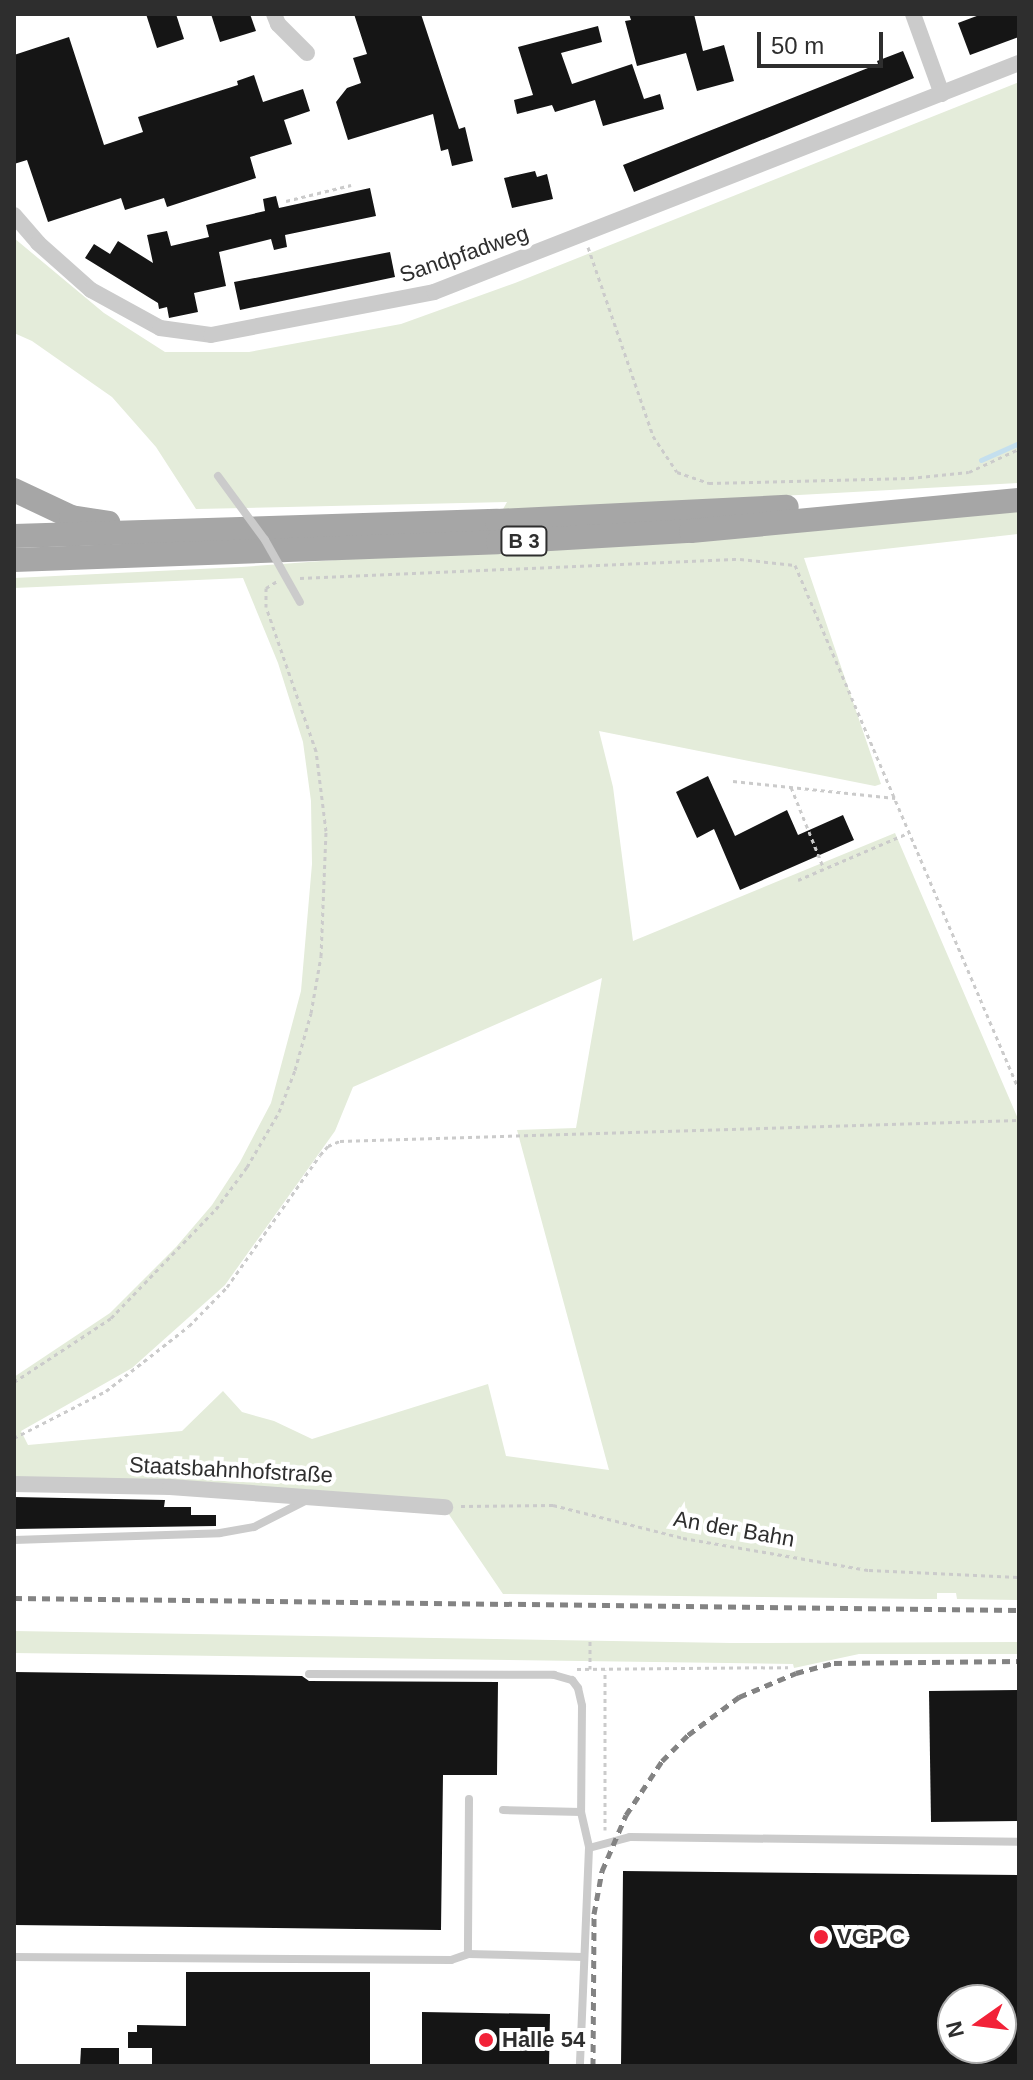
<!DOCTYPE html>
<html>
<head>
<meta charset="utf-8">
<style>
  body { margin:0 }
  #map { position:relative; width:1033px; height:2080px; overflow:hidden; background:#fff; font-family:Helvetica,sans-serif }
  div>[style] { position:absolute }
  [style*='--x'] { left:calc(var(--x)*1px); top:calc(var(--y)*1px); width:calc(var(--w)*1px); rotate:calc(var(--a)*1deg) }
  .green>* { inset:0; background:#e4ecda }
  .stream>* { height:5px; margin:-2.5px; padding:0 2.5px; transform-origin:2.5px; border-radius:2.5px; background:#c4dfee }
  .building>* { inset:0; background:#151515 }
  .path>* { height:3px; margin-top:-1.5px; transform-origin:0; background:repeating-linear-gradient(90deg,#cbcbcb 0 4px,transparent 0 8px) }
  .service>* { height:8px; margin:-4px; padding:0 4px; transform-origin:4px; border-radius:4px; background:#cbcbcb }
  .minor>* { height:16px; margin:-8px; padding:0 8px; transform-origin:8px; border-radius:8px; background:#cbcbcb }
  .primary>* { height:24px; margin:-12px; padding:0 12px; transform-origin:12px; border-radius:12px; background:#a6a6a6 }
  .rail>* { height:5px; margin-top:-2.5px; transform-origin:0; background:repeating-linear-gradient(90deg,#838383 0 8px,transparent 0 14px) }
  .service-bridge>* { height:8px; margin:-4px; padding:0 4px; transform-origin:4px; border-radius:4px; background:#cbcbcb }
  .dots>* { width:22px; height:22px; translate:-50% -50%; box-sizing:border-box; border:4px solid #fff; border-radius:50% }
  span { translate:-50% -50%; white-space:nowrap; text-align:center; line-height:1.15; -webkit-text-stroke:8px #fff; paint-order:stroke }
  .shield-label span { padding:2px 6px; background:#fff; border:2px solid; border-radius:6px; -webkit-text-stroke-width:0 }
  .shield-label { font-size:20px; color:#2e2e2e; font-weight:700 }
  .street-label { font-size:22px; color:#2e2e2e }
  .poi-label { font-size:22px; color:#2e2e2e; font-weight:700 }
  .left { translate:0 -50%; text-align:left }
  .frame { position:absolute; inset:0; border:16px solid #2e2e2e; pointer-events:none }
  .north { position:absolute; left:937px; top:1984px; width:80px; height:80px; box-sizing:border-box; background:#fff; border:2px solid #ababab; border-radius:50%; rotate:256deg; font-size:22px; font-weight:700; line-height:32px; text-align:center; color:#2e2e2e }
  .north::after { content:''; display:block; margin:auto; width:28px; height:36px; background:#f22238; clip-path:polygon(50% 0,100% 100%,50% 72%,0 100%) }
  .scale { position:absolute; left:757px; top:32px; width:126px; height:36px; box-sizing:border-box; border:4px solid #2e2e2e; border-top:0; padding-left:10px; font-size:24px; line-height:28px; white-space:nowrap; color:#2e2e2e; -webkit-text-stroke:6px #fff; paint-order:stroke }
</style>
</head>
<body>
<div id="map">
  <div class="green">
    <div style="clip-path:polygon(1019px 82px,1019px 483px,502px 511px,507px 502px,196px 509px,156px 447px,112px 397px,32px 341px,14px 333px,14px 238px,104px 313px,165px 352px,249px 352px,401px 324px,515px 283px)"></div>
    <div style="clip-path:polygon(evenodd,1019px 510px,1019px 534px,804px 558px,881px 784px,875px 786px,599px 731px,613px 787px,633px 941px,895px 833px,1019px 1121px,1019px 1600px,957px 1599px,956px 1593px,937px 1593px,937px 1599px,923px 1599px,503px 1594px,448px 1513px,14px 1480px,14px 1377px,110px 1313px,176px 1247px,212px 1205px,240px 1162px,271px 1103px,301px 991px,312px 864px,311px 801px,303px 742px,278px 663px,243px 578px,14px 588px,14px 578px,241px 567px,1019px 510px,602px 978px,576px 1128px,517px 1130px,609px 1470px,506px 1456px,488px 1384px,312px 1439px,274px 1421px,242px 1412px,223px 1391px,182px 1431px,28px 1445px,21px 1431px,132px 1368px,225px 1285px,335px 1131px,353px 1087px,602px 978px)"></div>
    <div style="clip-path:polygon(14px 1631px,731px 1643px,1019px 1642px,1019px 1654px,859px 1654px,794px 1668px,793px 1664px,14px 1653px)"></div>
  </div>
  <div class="stream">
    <div style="--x:981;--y:460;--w:42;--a:-24.1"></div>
  </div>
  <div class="building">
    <div style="clip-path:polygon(146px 14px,176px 14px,184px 39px,157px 48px)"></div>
    <div style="clip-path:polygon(211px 14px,250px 14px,256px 31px,220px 42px)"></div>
    <div style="clip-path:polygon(354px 14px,421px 14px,459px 129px,465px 127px,473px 161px,452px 166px,448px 149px,441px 151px,433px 114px,348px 140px,336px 102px,347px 88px,361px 83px,353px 58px,367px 54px)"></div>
    <div style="clip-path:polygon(629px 14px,694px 14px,703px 51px,724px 45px,734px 81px,697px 91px,686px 53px,637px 66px,625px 21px,631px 20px)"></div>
    <div style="clip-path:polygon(982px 14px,1019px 14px,1019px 37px,970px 55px,958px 23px)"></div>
    <div style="clip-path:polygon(598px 26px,602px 42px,561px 53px,572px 84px,632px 64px,644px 99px,660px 94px,664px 109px,603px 126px,595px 100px,555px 112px,552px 105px,517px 114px,514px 100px,533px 95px,518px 47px)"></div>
    <div style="clip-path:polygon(69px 37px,104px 145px,143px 132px,138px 117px,238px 85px,237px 81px,254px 75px,263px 102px,303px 89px,310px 111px,284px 120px,292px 144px,250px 157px,256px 178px,167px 207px,164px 198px,125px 210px,121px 198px,48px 222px,27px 160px,14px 164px,14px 55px)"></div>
    <div style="clip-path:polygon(903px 51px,914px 78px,634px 192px,623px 165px,878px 64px,877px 61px)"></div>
    <div style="clip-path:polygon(535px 171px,537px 177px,547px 174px,553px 199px,512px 208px,504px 178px)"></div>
    <div style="clip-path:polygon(370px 188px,376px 216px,285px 235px,287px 247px,274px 250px,271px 239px,219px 252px,226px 286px,194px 293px,198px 312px,169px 318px,167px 307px,159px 309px,158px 303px,85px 258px,94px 244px,110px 254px,118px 241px,153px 263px,147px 235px,167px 231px,171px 246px,209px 237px,206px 225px,265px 211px,263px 199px,276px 196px,279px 208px)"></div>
    <div style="clip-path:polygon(390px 252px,395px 277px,240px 310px,234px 282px)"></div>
    <div style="clip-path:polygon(708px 776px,735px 836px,787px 810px,798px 835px,843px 815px,854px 840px,740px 890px,714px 829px,697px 838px,676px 792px)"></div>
    <div style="clip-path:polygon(14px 1497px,165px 1500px,164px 1507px,191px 1507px,191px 1515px,216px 1515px,216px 1526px,14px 1529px)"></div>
    <div style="clip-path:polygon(14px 1672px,302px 1676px,309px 1681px,498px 1682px,497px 1775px,443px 1775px,441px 1930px,14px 1925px)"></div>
    <div style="clip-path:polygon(1019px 1690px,1019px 1821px,931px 1822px,929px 1691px)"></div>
    <div style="clip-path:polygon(evenodd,623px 1871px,1019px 1875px,1019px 2066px,621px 2066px,623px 1871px,953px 2000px,1001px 2000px,1001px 2048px,953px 2048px,953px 2000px)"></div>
    <div style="clip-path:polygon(186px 1972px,370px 1972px,370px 2066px,152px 2066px,152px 2048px,128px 2048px,128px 2032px,137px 2032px,137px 2025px,186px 2026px)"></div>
    <div style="clip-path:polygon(422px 2012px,550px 2014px,549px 2066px,422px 2066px)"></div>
    <div style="clip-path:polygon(81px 2048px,119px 2048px,119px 2066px,80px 2066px)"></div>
  </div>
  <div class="path">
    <div style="--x:286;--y:201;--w:67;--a:-13.8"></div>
    <div style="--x:588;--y:247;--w:200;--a:71"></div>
    <div style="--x:653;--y:436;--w:43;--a:56.3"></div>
    <div style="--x:677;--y:472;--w:34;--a:19"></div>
    <div style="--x:709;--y:483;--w:201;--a:-1.4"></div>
    <div style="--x:910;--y:478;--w:59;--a:-5.8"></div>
    <div style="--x:969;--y:472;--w:55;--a:-24.7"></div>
    <div style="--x:300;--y:578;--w:440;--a:-2.5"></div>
    <div style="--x:740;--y:559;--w:55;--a:6.2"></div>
    <div style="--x:795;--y:565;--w:571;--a:66.89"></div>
    <div style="--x:733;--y:781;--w:163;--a:6"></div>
    <div style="--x:791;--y:787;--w:88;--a:68.1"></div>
    <div style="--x:798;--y:880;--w:120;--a:-23.1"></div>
    <div style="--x:14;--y:1382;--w:116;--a:-33.4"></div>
    <div style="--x:111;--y:1318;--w:151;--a:-46.1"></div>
    <div style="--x:216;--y:1209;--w:52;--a:-53.6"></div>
    <div style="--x:247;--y:1167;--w:64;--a:-59.8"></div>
    <div style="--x:279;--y:1112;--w:45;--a:-69.1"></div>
    <div style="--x:295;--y:1070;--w:59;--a:-74.3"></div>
    <div style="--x:311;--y:1013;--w:58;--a:-80"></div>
    <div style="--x:321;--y:956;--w:125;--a:-87.7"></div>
    <div style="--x:326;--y:831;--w:81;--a:-97.1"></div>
    <div style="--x:316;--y:751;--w:152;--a:-109.1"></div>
    <div style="--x:266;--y:607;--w:19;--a:-90"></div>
    <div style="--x:266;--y:588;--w:13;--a:-32"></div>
    <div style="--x:14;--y:1438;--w:103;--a:-27.1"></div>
    <div style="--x:106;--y:1391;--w:105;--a:-38.1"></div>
    <div style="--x:189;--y:1326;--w:54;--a:-45.7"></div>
    <div style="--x:227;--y:1287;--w:161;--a:-54.8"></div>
    <div style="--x:320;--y:1155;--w:12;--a:-48"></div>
    <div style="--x:328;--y:1146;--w:13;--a:-23"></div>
    <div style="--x:340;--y:1141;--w:679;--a:-1.77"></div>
    <div style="--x:461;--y:1506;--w:92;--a:-0.6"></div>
    <div style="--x:553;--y:1505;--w:134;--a:14.2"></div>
    <div style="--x:683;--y:1538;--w:189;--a:9.8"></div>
    <div style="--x:869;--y:1570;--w:150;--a:2.7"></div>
    <div style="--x:577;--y:1669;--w:211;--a:-0.5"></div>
    <div style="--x:590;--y:1669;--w:28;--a:-90"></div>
    <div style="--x:605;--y:1830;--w:160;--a:-90"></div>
  </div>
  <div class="service">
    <div style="--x:14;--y:1540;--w:206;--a:-1.9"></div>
    <div style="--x:220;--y:1533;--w:35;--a:-10"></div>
    <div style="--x:254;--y:1527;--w:62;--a:-27"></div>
    <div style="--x:309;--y:1674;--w:245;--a:0.2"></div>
    <div style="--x:554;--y:1675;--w:19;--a:16"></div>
    <div style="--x:572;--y:1680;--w:10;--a:53"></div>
    <div style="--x:578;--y:1688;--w:18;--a:77"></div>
    <div style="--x:582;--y:1706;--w:106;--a:90.5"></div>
    <div style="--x:581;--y:1812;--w:37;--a:77"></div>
    <div style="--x:589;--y:1848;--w:218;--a:92.4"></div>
    <div style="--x:469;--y:1799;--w:155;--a:90.4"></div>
    <div style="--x:468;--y:1954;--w:115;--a:1.5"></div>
    <div style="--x:503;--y:1810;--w:78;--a:1.5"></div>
    <div style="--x:589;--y:1848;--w:42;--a:-15"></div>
    <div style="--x:630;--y:1837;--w:389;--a:0.7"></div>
    <div style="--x:14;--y:1957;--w:437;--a:0.4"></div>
    <div style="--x:451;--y:1960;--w:18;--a:-19"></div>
  </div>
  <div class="minor">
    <div style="--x:274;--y:14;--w:11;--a:68"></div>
    <div style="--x:278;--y:24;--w:41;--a:45"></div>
    <div style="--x:913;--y:14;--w:85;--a:70.1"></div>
    <div style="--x:14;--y:215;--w:37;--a:49"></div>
    <div style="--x:38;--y:243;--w:71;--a:41.6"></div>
    <div style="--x:91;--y:290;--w:79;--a:28.8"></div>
    <div style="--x:160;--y:328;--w:51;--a:7.8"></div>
    <div style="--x:211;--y:335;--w:227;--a:-10.9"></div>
    <div style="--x:434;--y:292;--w:628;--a:-21.38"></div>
    <div style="--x:14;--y:1484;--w:156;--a:1.1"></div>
    <div style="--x:170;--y:1487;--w:276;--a:4.2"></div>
  </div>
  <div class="primary">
    <div style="--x:14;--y:490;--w:63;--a:25.3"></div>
    <div style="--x:71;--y:517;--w:38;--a:9"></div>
    <div style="--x:14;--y:536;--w:483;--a:-1.8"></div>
    <div style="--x:497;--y:521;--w:290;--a:-2.8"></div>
    <div style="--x:14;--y:560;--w:484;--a:-2.1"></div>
    <div style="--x:498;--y:542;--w:193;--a:-3.3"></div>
    <div style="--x:691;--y:531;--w:329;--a:-5.4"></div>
  </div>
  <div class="rail">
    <div style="--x:14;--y:1598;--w:1005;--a:0.68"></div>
    <div style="--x:593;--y:2066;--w:152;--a:-89.6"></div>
    <div style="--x:594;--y:1914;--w:44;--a:-79.5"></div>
    <div style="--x:602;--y:1871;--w:61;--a:-66.8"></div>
    <div style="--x:626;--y:1815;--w:65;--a:-56.3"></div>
    <div style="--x:662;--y:1761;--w:37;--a:-45"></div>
    <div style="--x:688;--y:1735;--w:64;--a:-36.7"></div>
    <div style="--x:739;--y:1697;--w:62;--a:-22.8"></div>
    <div style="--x:796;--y:1673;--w:39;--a:-15"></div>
    <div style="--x:834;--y:1663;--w:185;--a:-0.6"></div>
  </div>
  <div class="service-bridge">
    <div style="--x:218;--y:476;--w:79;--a:53.7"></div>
    <div style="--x:265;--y:540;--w:71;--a:60.6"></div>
  </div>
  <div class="dots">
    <div style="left:821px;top:1937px;background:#f22238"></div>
    <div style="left:486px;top:2040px;background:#f22238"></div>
  </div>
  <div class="shield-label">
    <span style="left:524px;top:541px">B 3</span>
  </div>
  <div class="street-label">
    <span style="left:464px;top:254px;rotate:-19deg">Sandpfadweg</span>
    <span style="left:231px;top:1470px;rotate:3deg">Staatsbahnhofstraße</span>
    <span style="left:734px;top:1529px;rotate:10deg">An der Bahn</span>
  </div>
  <div class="poi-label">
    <span class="left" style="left:837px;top:1937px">VGP C</span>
    <span class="left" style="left:502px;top:2040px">Halle 54</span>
  </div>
  <div class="frame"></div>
  <div class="north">N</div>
  <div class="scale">50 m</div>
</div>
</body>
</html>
